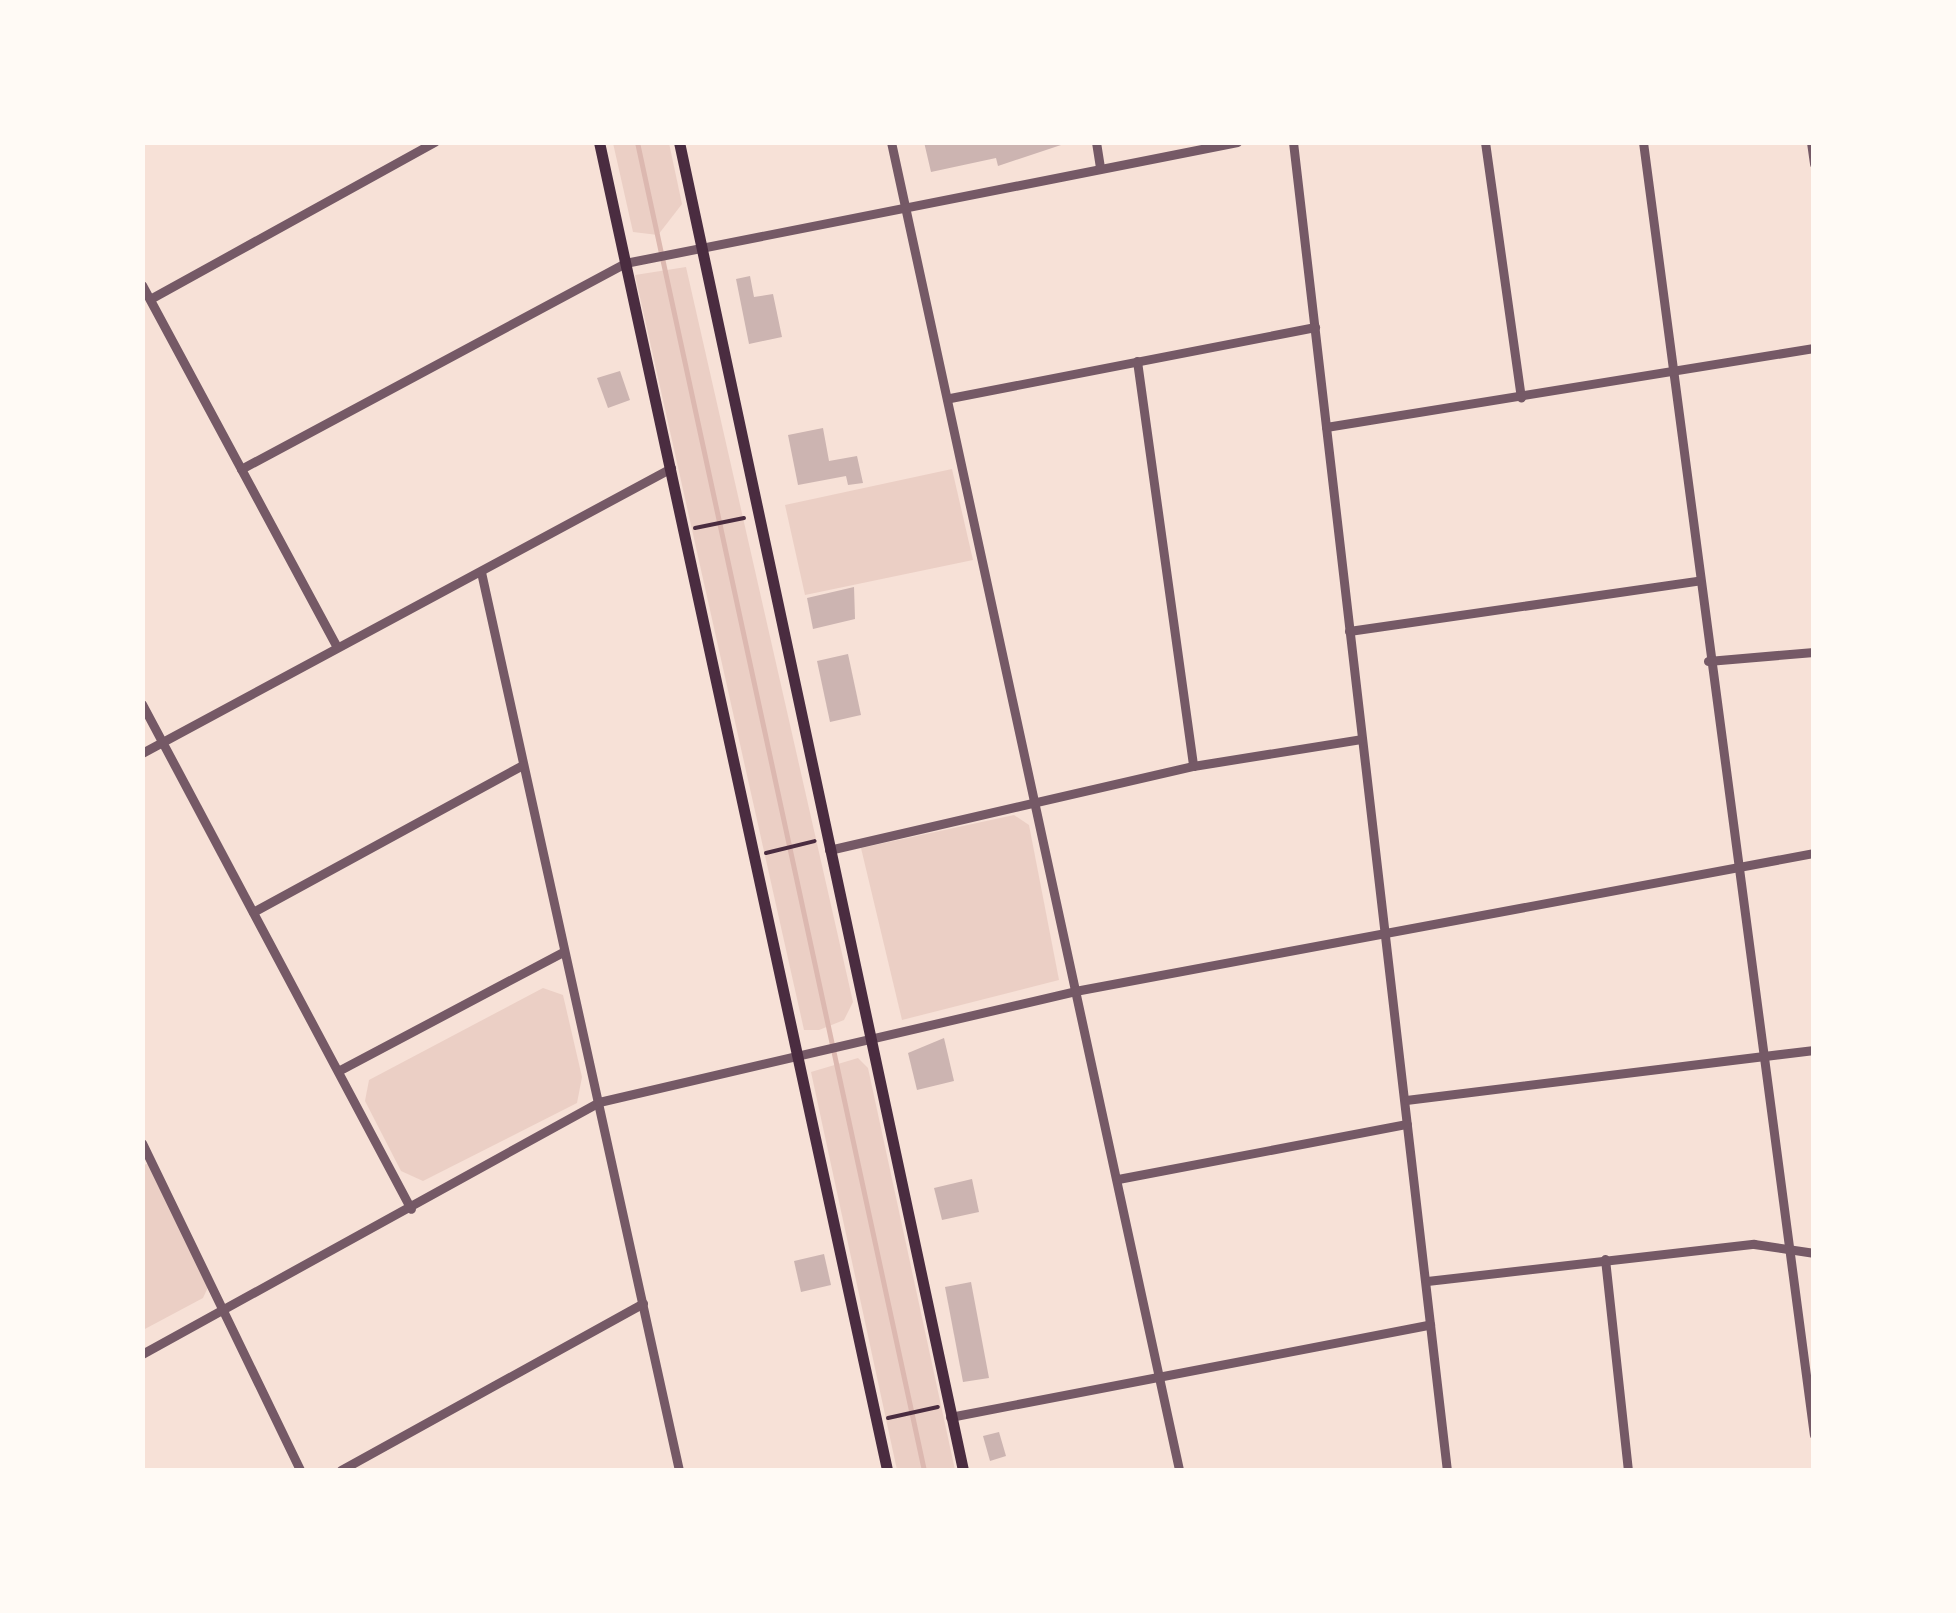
<!DOCTYPE html>
<html>
<head>
<meta charset="utf-8">
<style>
  body { margin:0 }
  #map { position:relative; width:1956px; height:1613px; overflow:hidden; background:#f7e1d7; font-family:"Varela Round",sans-serif }
  div>[style] { position:absolute }
  [style*='--x'] { left:calc(var(--x)*1px); top:calc(var(--y)*1px); width:calc(var(--w)*1px); rotate:calc(var(--a)*1deg) }
  .green>* { inset:0; background:#ebcfc5 }
  .stream>* { height:5px; margin:-2.5px; padding:0 2.5px; transform-origin:2.5px; border-radius:2.5px; background:#dcb8b0 }
  .building>* { inset:0; background:#ccb4b1 }
  .path>* { height:4px; margin:-2px; padding:0 2px; transform-origin:2px; border-radius:2px; background:#4a2c40 }
  .minor>* { height:9px; margin:-4.5px; padding:0 4.5px; transform-origin:4.5px; border-radius:4.5px; background:#755966 }
  .secondary>* { height:11px; margin:-5.5px; padding:0 5.5px; transform-origin:5.5px; border-radius:5.5px; background:#4a2c40 }
  span { translate:-50% -50%; white-space:nowrap; text-align:center; line-height:1.15; -webkit-text-stroke:9px #fffaf5; paint-order:stroke }
  .frame { position:absolute; inset:0; border:145px solid #fffaf5; pointer-events:none }
</style>
</head>
<body>
<div id="map">
  <div class="green">
    <div style="clip-path:polygon(613px 143px,669px 143px,682px 204px,658px 235px,633px 232px)"></div>
    <div style="clip-path:polygon(686px 267px,853px 1002px,844px 1020px,819px 1030px,804px 1030px,635px 275px)"></div>
    <div style="clip-path:polygon(952px 469px,973px 560px,805px 595px,785px 505px)"></div>
    <div style="clip-path:polygon(1014px 815px,1029px 825px,1059px 980px,902px 1020px,861px 848px)"></div>
    <div style="clip-path:polygon(543px 988px,563px 995px,582px 1077px,577px 1103px,423px 1181px,401px 1171px,365px 1101px,369px 1080px)"></div>
    <div style="clip-path:polygon(858px 1058px,868px 1068px,955px 1470px,897px 1470px,811px 1072px)"></div>
    <div style="clip-path:polygon(151px 1162px,210px 1283px,203px 1298px,143px 1330px,142px 1166px)"></div>
  </div>
  <div class="stream">
    <div style="--x:637;--y:142;--w:1359;--a:77.81"></div>
  </div>
  <div class="building">
    <div style="clip-path:polygon(924px 142px,1064px 142px,1064px 144px,998px 166px,996px 158px,931px 172px)"></div>
    <div style="clip-path:polygon(750px 276px,754px 297px,773px 294px,782px 337px,749px 344px,736px 279px)"></div>
    <div style="clip-path:polygon(620px 371px,630px 400px,608px 408px,597px 378px)"></div>
    <div style="clip-path:polygon(823px 428px,829px 461px,857px 456px,863px 483px,848px 485px,846px 476px,798px 485px,788px 435px)"></div>
    <div style="clip-path:polygon(854px 587px,855px 619px,813px 629px,807px 598px)"></div>
    <div style="clip-path:polygon(848px 654px,861px 715px,830px 722px,817px 661px)"></div>
    <div style="clip-path:polygon(944px 1038px,954px 1081px,917px 1090px,908px 1053px)"></div>
    <div style="clip-path:polygon(972px 1179px,979px 1212px,942px 1220px,934px 1188px)"></div>
    <div style="clip-path:polygon(824px 1254px,831px 1285px,801px 1292px,794px 1261px)"></div>
    <div style="clip-path:polygon(971px 1282px,989px 1378px,963px 1382px,945px 1287px)"></div>
    <div style="clip-path:polygon(999px 1432px,1006px 1456px,990px 1461px,983px 1436px)"></div>
  </div>
  <div class="path">
    <div style="--x:695;--y:528;--w:50;--a:-11.5"></div>
    <div style="--x:766;--y:853;--w:50;--a:-13.8"></div>
    <div style="--x:888;--y:1418;--w:51;--a:-12.4"></div>
  </div>
  <div class="minor">
    <div style="--x:891;--y:142;--w:1359;--a:77.76"></div>
    <div style="--x:1096;--y:142;--w:26;--a:81"></div>
    <div style="--x:1293;--y:142;--w:1337;--a:83.39"></div>
    <div style="--x:1485;--y:142;--w:258;--a:82"></div>
    <div style="--x:1643;--y:142;--w:1304;--a:82.47"></div>
    <div style="--x:1811;--y:142;--w:22;--a:82"></div>
    <div style="--x:142;--y:285;--w:410;--a:61.7"></div>
    <div style="--x:150;--y:299;--w:325;--a:-28.9"></div>
    <div style="--x:1137;--y:361;--w:409;--a:82.1"></div>
    <div style="--x:950;--y:398;--w:372;--a:-11"></div>
    <div style="--x:1326;--y:427;--w:494;--a:-9.2"></div>
    <div style="--x:241;--y:469;--w:436;--a:-28.2"></div>
    <div style="--x:625;--y:263;--w:624;--a:-11.18"></div>
    <div style="--x:481;--y:572;--w:920;--a:77.57"></div>
    <div style="--x:1349;--y:631;--w:353;--a:-8.2"></div>
    <div style="--x:1708;--y:661;--w:106;--a:-4.9"></div>
    <div style="--x:142;--y:704;--w:572;--a:61.96"></div>
    <div style="--x:142;--y:753;--w:601;--a:-28.31"></div>
    <div style="--x:829;--y:850;--w:374;--a:-13"></div>
    <div style="--x:1193;--y:766;--w:170;--a:-9.1"></div>
    <div style="--x:253;--y:912;--w:307;--a:-28.6"></div>
    <div style="--x:338;--y:1071;--w:255;--a:-27.9"></div>
    <div style="--x:1406;--y:1100;--w:411;--a:-7"></div>
    <div style="--x:142;--y:1143;--w:363;--a:64.2"></div>
    <div style="--x:1118;--y:1179;--w:294;--a:-10.8"></div>
    <div style="--x:1605;--y:1259;--w:212;--a:83.8"></div>
    <div style="--x:1427;--y:1281;--w:329;--a:-6.5"></div>
    <div style="--x:1754;--y:1244;--w:61;--a:8.5"></div>
    <div style="--x:142;--y:1354;--w:522;--a:-28.87"></div>
    <div style="--x:599;--y:1102;--w:489;--a:-13.1"></div>
    <div style="--x:1075;--y:991;--w:752;--a:-10.58"></div>
    <div style="--x:950;--y:1417;--w:489;--a:-10.9"></div>
    <div style="--x:341;--y:1470;--w:345;--a:-28.9"></div>
  </div>
  <div class="secondary">
    <div style="--x:599;--y:142;--w:1359;--a:77.76"></div>
    <div style="--x:679;--y:142;--w:1358;--a:77.93"></div>
  </div>
  <div class="frame"></div>
</div>
</body>
</html>
